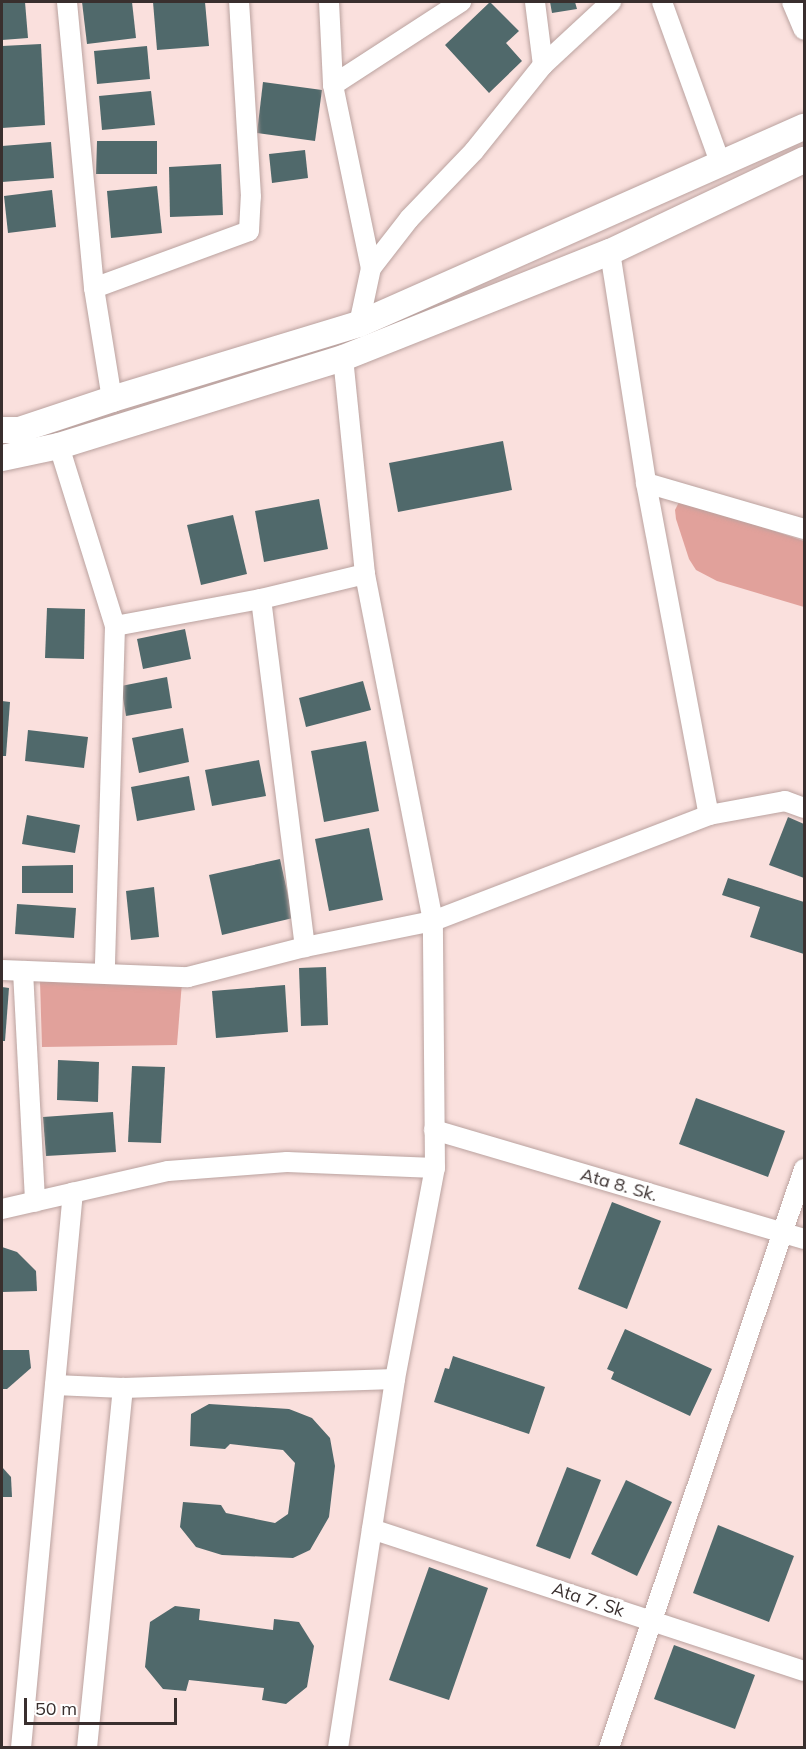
<!DOCTYPE html>
<html>
<head>
<meta charset="utf-8">
<style>
  body { margin:0 }
  #map { position:relative; width:806px; height:1749px; overflow:hidden; background:#fae0dd; font-family:Mulish,sans-serif }
  div>[style] { position:absolute }
  [style*='--x'] { left:calc(var(--x)*1px); top:calc(var(--y)*1px); width:calc(var(--w)*1px); rotate:calc(var(--a)*1deg) }
  .green>* { inset:0; background:#e1a19b }
  .building>* { inset:0; background:#50696b }
  .roads { filter:drop-shadow(0 0 2px #baa29f) drop-shadow(0 0 2px #baa29f) }
  .minor>* { height:20px; margin:-10px; padding:0 10px; transform-origin:10px; border-radius:10px; background:#fff }
  .tertiary>* { height:26px; margin:-13px; padding:0 13px; transform-origin:13px; border-radius:13px; background:#fff }
  span { translate:-50% -50%; white-space:nowrap; text-align:center; line-height:1.15; -webkit-text-stroke:6px #fff; paint-order:stroke }
  .street-label { font-size:18px; color:#392f2e }
  .frame { position:absolute; inset:0; border:3px solid #392f2e; pointer-events:none }
  .scale { position:absolute; left:24px; top:1698px; width:153px; height:27px; box-sizing:border-box; border:3px solid #392f2e; border-top:0; padding-left:8px; font-size:18px; line-height:21px; white-space:nowrap; color:#392f2e; -webkit-text-stroke:4px #fff; paint-order:stroke }
</style>
</head>
<body>
<div id="map">
  <div class="green">
    <div style="clip-path:polygon(680px 500px,804px 541px,804px 607px,717px 581px,696px 570px,689px 559px,676px 519px,675px 510px)"></div>
    <div style="clip-path:polygon(40px 981px,182px 982px,177px 1045px,42px 1047px)"></div>
  </div>
  <div class="building">
    <div style="clip-path:polygon(2px 2px,25px 2px,28px 38px,2px 40px)"></div>
    <div style="clip-path:polygon(82px 2px,132px 2px,136px 38px,87px 44px)"></div>
    <div style="clip-path:polygon(153px 2px,205px 2px,209px 46px,157px 50px)"></div>
    <div style="clip-path:polygon(490px 2px,519px 31px,506px 43px,522px 61px,489px 93px,445px 45px)"></div>
    <div style="clip-path:polygon(550px 2px,575px 2px,577px 9px,552px 13px)"></div>
    <div style="clip-path:polygon(41px 44px,45px 125px,2px 128px,2px 46px)"></div>
    <div style="clip-path:polygon(147px 46px,150px 79px,97px 84px,94px 51px)"></div>
    <div style="clip-path:polygon(263px 82px,322px 90px,315px 141px,257px 133px)"></div>
    <div style="clip-path:polygon(151px 91px,155px 125px,102px 130px,99px 96px)"></div>
    <div style="clip-path:polygon(97px 141px,157px 141px,157px 174px,96px 174px)"></div>
    <div style="clip-path:polygon(51px 142px,54px 178px,2px 182px,2px 146px)"></div>
    <div style="clip-path:polygon(305px 150px,308px 178px,272px 183px,269px 154px)"></div>
    <div style="clip-path:polygon(221px 164px,223px 215px,170px 217px,169px 167px)"></div>
    <div style="clip-path:polygon(157px 186px,162px 233px,111px 238px,107px 191px)"></div>
    <div style="clip-path:polygon(52px 190px,56px 227px,8px 233px,4px 196px)"></div>
    <div style="clip-path:polygon(503px 441px,512px 490px,398px 512px,389px 463px)"></div>
    <div style="clip-path:polygon(319px 499px,328px 549px,264px 562px,255px 511px)"></div>
    <div style="clip-path:polygon(233px 515px,247px 574px,201px 585px,187px 525px)"></div>
    <div style="clip-path:polygon(47px 608px,85px 609px,84px 659px,45px 658px)"></div>
    <div style="clip-path:polygon(185px 629px,191px 659px,143px 669px,137px 639px)"></div>
    <div style="clip-path:polygon(167px 677px,172px 708px,126px 716px,121px 686px)"></div>
    <div style="clip-path:polygon(363px 681px,371px 710px,306px 727px,299px 698px)"></div>
    <div style="clip-path:polygon(2px 701px,10px 702px,6px 756px,2px 756px)"></div>
    <div style="clip-path:polygon(183px 728px,189px 762px,139px 773px,132px 738px)"></div>
    <div style="clip-path:polygon(28px 730px,88px 737px,84px 768px,25px 761px)"></div>
    <div style="clip-path:polygon(366px 741px,379px 811px,324px 822px,311px 751px)"></div>
    <div style="clip-path:polygon(259px 760px,266px 796px,212px 806px,205px 770px)"></div>
    <div style="clip-path:polygon(189px 776px,195px 810px,137px 821px,131px 787px)"></div>
    <div style="clip-path:polygon(27px 815px,80px 825px,75px 853px,22px 844px)"></div>
    <div style="clip-path:polygon(788px 817px,804px 824px,804px 878px,769px 865px)"></div>
    <div style="clip-path:polygon(369px 828px,383px 900px,329px 911px,315px 839px)"></div>
    <div style="clip-path:polygon(280px 859px,293px 918px,222px 935px,209px 875px)"></div>
    <div style="clip-path:polygon(73px 865px,73px 893px,22px 893px,22px 866px)"></div>
    <div style="clip-path:polygon(728px 878px,804px 902px,804px 954px,750px 937px,760px 907px,722px 895px)"></div>
    <div style="clip-path:polygon(154px 887px,159px 937px,131px 940px,126px 891px)"></div>
    <div style="clip-path:polygon(17px 904px,76px 908px,74px 938px,15px 934px)"></div>
    <div style="clip-path:polygon(326px 967px,328px 1025px,301px 1026px,299px 968px)"></div>
    <div style="clip-path:polygon(285px 985px,288px 1032px,216px 1038px,212px 991px)"></div>
    <div style="clip-path:polygon(2px 987px,9px 988px,5px 1041px,2px 1041px)"></div>
    <div style="clip-path:polygon(58px 1060px,99px 1062px,98px 1102px,57px 1100px)"></div>
    <div style="clip-path:polygon(132px 1066px,165px 1067px,161px 1143px,128px 1142px)"></div>
    <div style="clip-path:polygon(696px 1098px,785px 1131px,768px 1177px,679px 1144px)"></div>
    <div style="clip-path:polygon(113px 1112px,116px 1152px,46px 1156px,43px 1117px)"></div>
    <div style="clip-path:polygon(612px 1202px,661px 1221px,627px 1309px,578px 1289px)"></div>
    <div style="clip-path:polygon(2px 1247px,17px 1252px,36px 1271px,37px 1291px,2px 1292px)"></div>
    <div style="clip-path:polygon(625px 1329px,712px 1369px,690px 1416px,611px 1379px,614px 1372px,607px 1369px)"></div>
    <div style="clip-path:polygon(2px 1350px,29px 1350px,31px 1368px,7px 1389px,2px 1389px)"></div>
    <div style="clip-path:polygon(453px 1356px,545px 1387px,529px 1434px,434px 1402px,445px 1368px,449px 1369px)"></div>
    <div style="clip-path:polygon(209px 1404px,289px 1409px,312px 1418px,330px 1438px,335px 1466px,329px 1517px,310px 1550px,293px 1558px,222px 1555px,196px 1547px,180px 1527px,183px 1502px,221px 1505px,226px 1513px,275px 1523px,288px 1514px,295px 1463px,283px 1450px,230px 1444px,225px 1449px,190px 1446px,191px 1414px)"></div>
    <div style="clip-path:polygon(2px 1467px,11px 1477px,12px 1497px,2px 1497px)"></div>
    <div style="clip-path:polygon(567px 1467px,601px 1480px,570px 1559px,536px 1546px)"></div>
    <div style="clip-path:polygon(626px 1480px,672px 1502px,637px 1576px,591px 1554px)"></div>
    <div style="clip-path:polygon(718px 1525px,794px 1556px,769px 1622px,693px 1593px)"></div>
    <div style="clip-path:polygon(429px 1567px,488px 1588px,449px 1700px,389px 1680px)"></div>
    <div style="clip-path:polygon(175px 1606px,200px 1609px,199px 1620px,273px 1630px,274px 1619px,299px 1622px,314px 1646px,307px 1687px,286px 1704px,262px 1700px,264px 1688px,189px 1680px,186px 1691px,163px 1689px,145px 1667px,150px 1622px)"></div>
    <div style="clip-path:polygon(674px 1645px,755px 1675px,735px 1729px,654px 1699px)"></div>
  </div>
  <div class="roads">
    <div class="minor">
      <div style="--x:67;--y:2;--w:287;--a:84.6"></div>
      <div style="--x:94;--y:288;--w:112;--a:80.8"></div>
      <div style="--x:329;--y:2;--w:83;--a:87.2"></div>
      <div style="--x:333;--y:85;--w:187;--a:78.3"></div>
      <div style="--x:371;--y:268;--w:57;--a:102.1"></div>
      <div style="--x:535;--y:2;--w:64;--a:82.8"></div>
      <div style="--x:662;--y:2;--w:173;--a:70.1"></div>
      <div style="--x:792;--y:2;--w:30;--a:67"></div>
      <div style="--x:333;--y:85;--w:153;--a:-33"></div>
      <div style="--x:610;--y:252;--w:234;--a:81.1"></div>
      <div style="--x:646;--y:483;--w:338;--a:79.3"></div>
      <div style="--x:371;--y:268;--w:62;--a:-52.2"></div>
      <div style="--x:409;--y:219;--w:94;--a:-46.3"></div>
      <div style="--x:474;--y:151;--w:110;--a:-51.3"></div>
      <div style="--x:543;--y:65;--w:93;--a:-42.8"></div>
      <div style="--x:94;--y:288;--w:165;--a:-20.2"></div>
      <div style="--x:249;--y:231;--w:34;--a:-87"></div>
      <div style="--x:251;--y:197;--w:195;--a:-93.5"></div>
      <div style="--x:59;--y:446;--w:189;--a:72.7"></div>
      <div style="--x:115;--y:626;--w:346;--a:91.7"></div>
      <div style="--x:646;--y:483;--w:165;--a:16.2"></div>
      <div style="--x:261;--y:599;--w:351;--a:82.8"></div>
      <div style="--x:115;--y:626;--w:148;--a:-10.5"></div>
      <div style="--x:261;--y:599;--w:107;--a:-13.5"></div>
      <div style="--x:2;--y:970;--w:186;--a:2.2"></div>
      <div style="--x:188;--y:977;--w:121;--a:-14.4"></div>
      <div style="--x:305;--y:947;--w:131;--a:-11.5"></div>
      <div style="--x:433;--y:921;--w:296;--a:-21"></div>
      <div style="--x:709;--y:815;--w:77;--a:-10.4"></div>
      <div style="--x:785;--y:801;--w:20;--a:20"></div>
      <div style="--x:23;--y:971;--w:231;--a:87"></div>
      <div style="--x:434;--y:1130;--w:386;--a:16.4"></div>
      <div style="--x:2;--y:1209;--w:170;--a:-12.9"></div>
      <div style="--x:168;--y:1171;--w:119;--a:-4.3"></div>
      <div style="--x:287;--y:1162;--w:148;--a:2.3"></div>
      <div style="--x:55;--y:1385;--w:68;--a:2.5"></div>
      <div style="--x:123;--y:1388;--w:272;--a:-1.9"></div>
      <div style="--x:372;--y:1529;--w:455;--a:18.2"></div>
      <div style="--x:21;--y:1748;--w:558;--a:-84.66"></div>
      <div style="--x:87;--y:1748;--w:362;--a:-84.3"></div>
      <div style="--x:338;--y:1748;--w:373;--a:-81.2"></div>
      <div style="--x:395;--y:1379;--w:215;--a:-79.3"></div>
      <div style="--x:435;--y:1168;--w:247;--a:-90.5"></div>
      <div style="--x:433;--y:921;--w:354;--a:-101.1"></div>
      <div style="--x:365;--y:574;--w:217;--a:-95.8"></div>
      <div style="--x:609;--y:1748;--w:611;--a:-71.39"></div>
    </div>
    <div class="tertiary">
      <div style="--x:2;--y:430;--w:17;--a:0"></div>
      <div style="--x:19;--y:430;--w:98;--a:-18.4"></div>
      <div style="--x:112;--y:399;--w:258;--a:-16.9"></div>
      <div style="--x:359;--y:324;--w:487;--a:-23.9"></div>
      <div style="--x:2;--y:458;--w:58;--a:-11.9"></div>
      <div style="--x:59;--y:446;--w:297;--a:-17.2"></div>
      <div style="--x:343;--y:358;--w:287;--a:-21.7"></div>
      <div style="--x:610;--y:252;--w:215;--a:-25.4"></div>
    </div>
  </div>
  <div class="street-label">
    <span style="left:619px;top:1185px;rotate:16deg">Ata 8. Sk.</span>
    <span style="left:588px;top:1600px;rotate:18deg">Ata 7. Sk</span>
  </div>
  <div class="frame"></div>
  <div class="scale">50 m</div>
</div>
</body>
</html>
